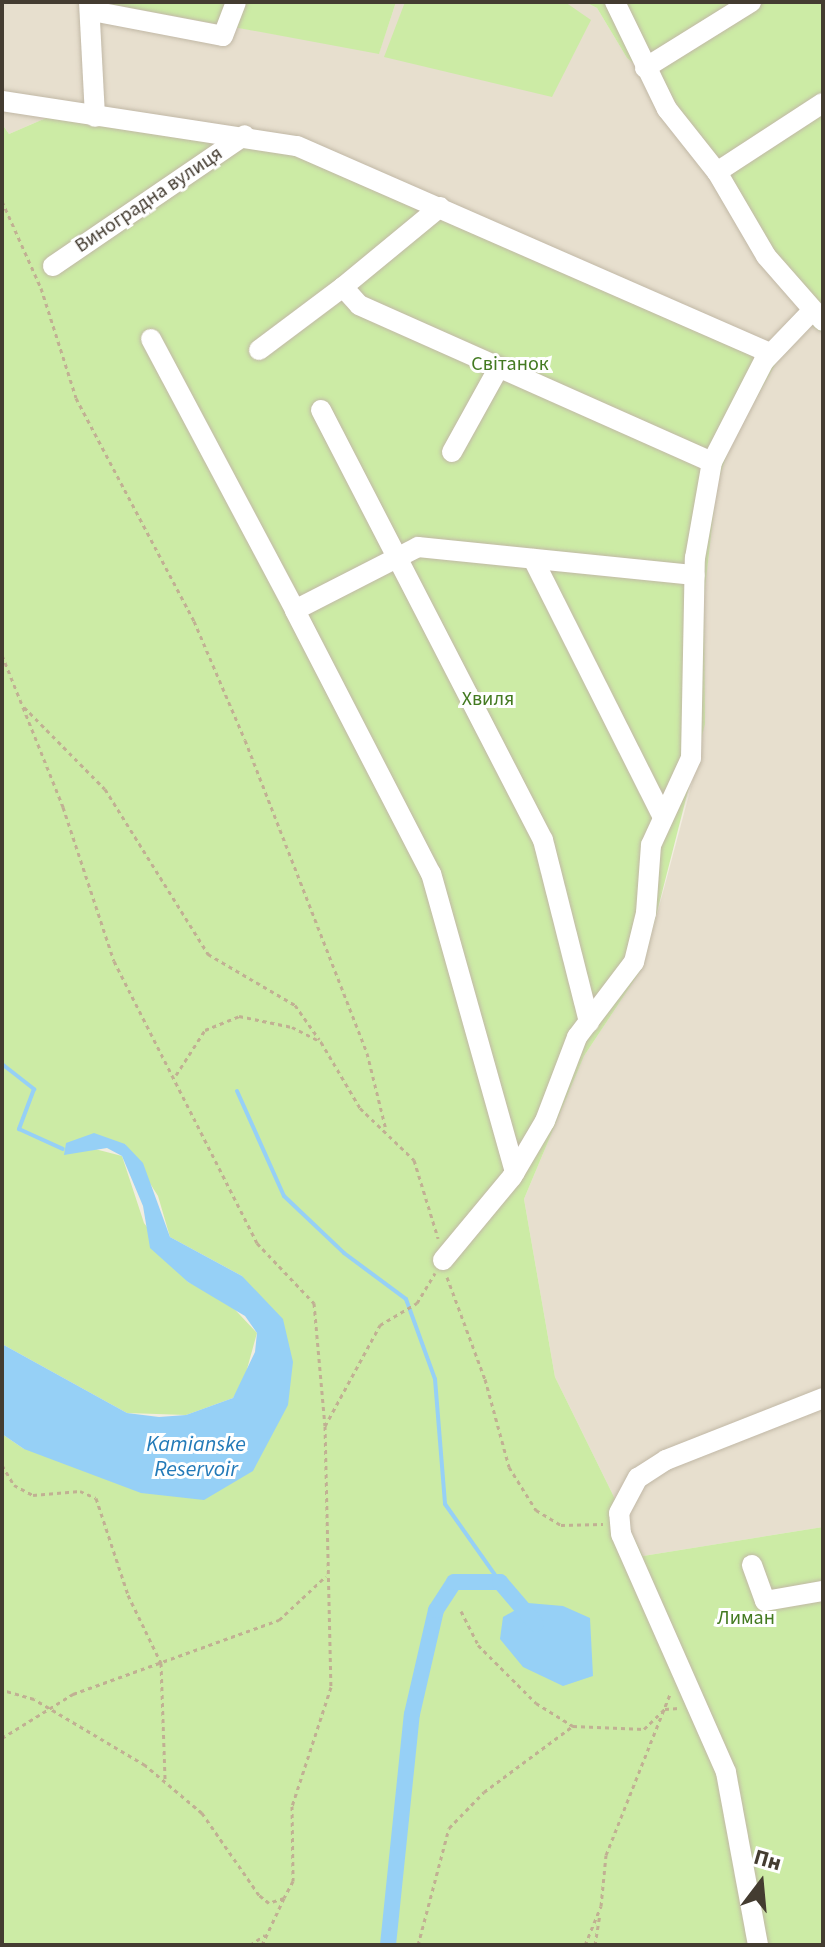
<!DOCTYPE html>
<html>
<head>
<meta charset="utf-8">
<style>
  body { margin:0 }
  #map { position:relative; width:825px; height:1947px; overflow:hidden; background:#f2ede1; font-family:"Source Sans 3",sans-serif }
  div>[style] { position:absolute }
  [style*='--x'] { left:calc(var(--x)*1px); top:calc(var(--y)*1px); width:calc(var(--w)*1px); rotate:calc(var(--a)*1deg) }
  .residential>* { inset:0; background:#e7dfce }
  .green>* { inset:0; background:#cceba5 }
  .water>* { inset:0; background:#96d0f6 }
  .stream>* { height:4px; margin:-2px; padding:0 2px; transform-origin:2px; border-radius:2px; background:#96d0f6 }
  .canal>* { height:16px; margin:-8px; padding:0 8px; transform-origin:8px; border-radius:8px; background:#96d0f6 }
  .path>* { height:3px; margin-top:-1.5px; transform-origin:0; background:repeating-linear-gradient(90deg,#c1b093 0 4px,transparent 0 8px) }
  .roads { filter:drop-shadow(0 0 2px #c1b8a6) drop-shadow(0 0 2px #c1b8a6) }
  .minor>* { height:20px; margin:-10px; padding:0 10px; transform-origin:10px; border-radius:10px; background:#fff }
  span { translate:-50% -50%; white-space:nowrap; text-align:center; line-height:1.15; -webkit-text-stroke:6px #fff; paint-order:stroke }
  .street-label { font-size:20px; color:#443c31 }
  .park-label { font-size:20px; color:#437a21 }
  .water-label { font-size:22px; color:#237ab8; font-style:italic }
  .frame { position:absolute; inset:0; border:4px solid #443c31; pointer-events:none }
  .north { position:absolute; left:721px; top:1843px; width:80px; height:80px; -webkit-text-stroke:6px #fff; paint-order:stroke; rotate:16deg; font-size:22px; font-weight:700; line-height:32px; text-align:center; color:#443c31 }
  .north::after { content:''; display:block; margin:auto; width:28px; height:36px; background:#443c31; clip-path:polygon(50% 0,100% 100%,50% 72%,0 100%) }
</style>
</head>
<body>
<div id="map">
  <div class="residential">
    <div style="clip-path:polygon(2px 2px,98px 2px,379px 53px,396px 2px,585px 2px,597px 8px,627px 58px,669px 92px,813px 327px,823px 333px,823px 1527px,643px 1556px,555px 1377px,524px 1199px,584px 1056px,643px 967px,695px 772px,704px 597px,717px 484px,731px 443px,53px 115px,9px 134px,2px 124px)"></div>
  </div>
  <div class="green">
    <div style="clip-path:polygon(98px 2px,396px 2px,379px 54px)"></div>
    <div style="clip-path:polygon(405px 2px,565px 2px,591px 20px,552px 97px,384px 57px)"></div>
    <div style="clip-path:polygon(585px 2px,823px 2px,823px 333px,813px 327px,669px 92px,627px 58px,597px 8px)"></div>
    <div style="clip-path:polygon(53px 115px,248px 130px,779px 358px,731px 443px,717px 484px,704px 597px,705px 724px,643px 967px,584px 1056px,524px 1199px,555px 1377px,643px 1556px,823px 1527px,823px 1945px,2px 1945px,2px 1434px,24px 1449px,288px 1405px,242px 1276px,170px 1237px,158px 1196px,125px 1144px,91px 1148px,122px 1156px,144px 1223px,188px 1282px,225px 1299px,257px 1333px,244px 1380px,233px 1398px,186px 1415px,127px 1413px,2px 1344px,2px 124px,9px 134px)"></div>
  </div>
  <div class="water">
    <div style="clip-path:polygon(94px 1133px,125px 1144px,143px 1163px,170px 1237px,242px 1276px,283px 1319px,293px 1362px,288px 1405px,253px 1471px,204px 1500px,141px 1493px,24px 1449px,2px 1434px,2px 1344px,127px 1413px,159px 1417px,186px 1415px,233px 1398px,255px 1352px,257px 1333px,245px 1316px,188px 1282px,150px 1248px,143px 1206px,122px 1156px,107px 1148px,64px 1155px,66px 1143px)"></div>
    <div style="clip-path:polygon(528px 1603px,563px 1606px,590px 1618px,593px 1676px,563px 1686px,523px 1667px,500px 1639px,503px 1617px)"></div>
  </div>
  <div class="stream">
    <div style="--x:2;--y:1064;--w:41;--a:38"></div>
    <div style="--x:34;--y:1089;--w:43;--a:110.6"></div>
    <div style="--x:19;--y:1129;--w:48;--a:24.4"></div>
    <div style="--x:237;--y:1091;--w:115;--a:65.9"></div>
    <div style="--x:284;--y:1196;--w:83;--a:43.5"></div>
    <div style="--x:344;--y:1253;--w:77;--a:36.6"></div>
    <div style="--x:406;--y:1299;--w:85;--a:70.1"></div>
    <div style="--x:435;--y:1379;--w:125;--a:85.4"></div>
    <div style="--x:445;--y:1504;--w:95;--a:54.8"></div>
  </div>
  <div class="canal">
    <div style="--x:388;--y:1945;--w:232;--a:-84.1"></div>
    <div style="--x:412;--y:1714;--w:107;--a:-77"></div>
    <div style="--x:436;--y:1610;--w:33;--a:-57"></div>
    <div style="--x:454;--y:1582;--w:46;--a:0"></div>
    <div style="--x:500;--y:1582;--w:55;--a:49.4"></div>
  </div>
  <div class="path">
    <div style="--x:2;--y:201;--w:95;--a:65.9"></div>
    <div style="--x:41;--y:288;--w:115;--a:72.3"></div>
    <div style="--x:76;--y:398;--w:252;--a:62.1"></div>
    <div style="--x:194;--y:621;--w:129;--a:66.8"></div>
    <div style="--x:245;--y:740;--w:336;--a:68.7"></div>
    <div style="--x:367;--y:1053;--w:79;--a:76.1"></div>
    <div style="--x:2;--y:655;--w:164;--a:68.1"></div>
    <div style="--x:63;--y:807;--w:162;--a:71.7"></div>
    <div style="--x:114;--y:961;--w:316;--a:63.1"></div>
    <div style="--x:257;--y:1243;--w:83;--a:46.5"></div>
    <div style="--x:314;--y:1303;--w:123;--a:84.9"></div>
    <div style="--x:325;--y:1426;--w:261;--a:88.7"></div>
    <div style="--x:331;--y:1687;--w:125;--a:108.1"></div>
    <div style="--x:292;--y:1806;--w:75;--a:89.2"></div>
    <div style="--x:293;--y:1881;--w:19;--a:118"></div>
    <div style="--x:284;--y:1898;--w:16;--a:162"></div>
    <div style="--x:269;--y:1903;--w:13;--a:-141"></div>
    <div style="--x:259;--y:1895;--w:100;--a:-124.8"></div>
    <div style="--x:202;--y:1813;--w:75;--a:-139.9"></div>
    <div style="--x:145;--y:1765;--w:129;--a:-149.3"></div>
    <div style="--x:34;--y:1699;--w:33;--a:-164"></div>
    <div style="--x:24;--y:707;--w:115;--a:45.4"></div>
    <div style="--x:105;--y:789;--w:195;--a:58"></div>
    <div style="--x:208;--y:954;--w:101;--a:30.4"></div>
    <div style="--x:295;--y:1005;--w:42;--a:54.8"></div>
    <div style="--x:176;--y:1075;--w:54;--a:-57.2"></div>
    <div style="--x:205;--y:1030;--w:37;--a:-22"></div>
    <div style="--x:239;--y:1016;--w:54;--a:11.7"></div>
    <div style="--x:292;--y:1027;--w:33;--a:27"></div>
    <div style="--x:321;--y:1042;--w:77;--a:59.4"></div>
    <div style="--x:360;--y:1108;--w:75;--a:43.9"></div>
    <div style="--x:414;--y:1160;--w:82;--a:72.9"></div>
    <div style="--x:447;--y:1277;--w:109;--a:69.6"></div>
    <div style="--x:485;--y:1379;--w:91;--a:74.7"></div>
    <div style="--x:509;--y:1467;--w:51;--a:57.9"></div>
    <div style="--x:536;--y:1510;--w:29;--a:31"></div>
    <div style="--x:561;--y:1525;--w:42;--a:-1.4"></div>
    <div style="--x:325;--y:1426;--w:115;--a:-61.4"></div>
    <div style="--x:380;--y:1325;--w:43;--a:-30.7"></div>
    <div style="--x:417;--y:1303;--w:35;--a:-59"></div>
    <div style="--x:2;--y:1465;--w:23;--a:59"></div>
    <div style="--x:14;--y:1485;--w:21;--a:28"></div>
    <div style="--x:33;--y:1495;--w:47;--a:-4.9"></div>
    <div style="--x:80;--y:1491;--w:17;--a:24"></div>
    <div style="--x:96;--y:1498;--w:102;--a:71.7"></div>
    <div style="--x:128;--y:1595;--w:76;--a:64.1"></div>
    <div style="--x:161;--y:1663;--w:116;--a:88"></div>
    <div style="--x:461;--y:1611;--w:38;--a:63"></div>
    <div style="--x:478;--y:1645;--w:82;--a:45"></div>
    <div style="--x:536;--y:1703;--w:44;--a:31.9"></div>
    <div style="--x:2;--y:1738;--w:84;--a:-31.8"></div>
    <div style="--x:73;--y:1694;--w:219;--a:-19.8"></div>
    <div style="--x:279;--y:1620;--w:64;--a:-43.1"></div>
    <div style="--x:250;--y:1945;--w:18;--a:-34"></div>
    <div style="--x:262;--y:1945;--w:52;--a:-64.9"></div>
    <div style="--x:418;--y:1945;--w:121;--a:-75.2"></div>
    <div style="--x:449;--y:1828;--w:50;--a:-45.8"></div>
    <div style="--x:484;--y:1792;--w:111;--a:-36.6"></div>
    <div style="--x:573;--y:1726;--w:71;--a:2.4"></div>
    <div style="--x:644;--y:1729;--w:29;--a:-44"></div>
    <div style="--x:665;--y:1709;--w:14;--a:-4"></div>
    <div style="--x:585;--y:1945;--w:42;--a:-67.7"></div>
    <div style="--x:601;--y:1906;--w:51;--a:-84.4"></div>
    <div style="--x:606;--y:1855;--w:175;--a:-68.3"></div>
    <div style="--x:595;--y:1945;--w:32;--a:-81"></div>
  </div>
  <div class="roads">
    <div class="minor">
      <div style="--x:89;--y:2;--w:115;--a:87"></div>
      <div style="--x:615;--y:2;--w:119;--a:64.1"></div>
      <div style="--x:667;--y:109;--w:80;--a:51.6"></div>
      <div style="--x:717;--y:172;--w:97;--a:59.7"></div>
      <div style="--x:766;--y:256;--w:86;--a:48.8"></div>
      <div style="--x:92;--y:11;--w:133;--a:10.8"></div>
      <div style="--x:223;--y:36;--w:36;--a:-69"></div>
      <div style="--x:645;--y:68;--w:125;--a:-31.9"></div>
      <div style="--x:2;--y:101;--w:298;--a:8.7"></div>
      <div style="--x:297;--y:146;--w:516;--a:23.64"></div>
      <div style="--x:717;--y:172;--w:126;--a:-33.1"></div>
      <div style="--x:440;--y:207;--w:126;--a:140.5"></div>
      <div style="--x:343;--y:287;--w:24;--a:48"></div>
      <div style="--x:359;--y:305;--w:386;--a:24"></div>
      <div style="--x:53;--y:266;--w:232;--a:-34.3"></div>
      <div style="--x:151;--y:339;--w:307;--a:62"></div>
      <div style="--x:259;--y:350;--w:105;--a:-36.9"></div>
      <div style="--x:321;--y:410;--w:484;--a:62.7"></div>
      <div style="--x:543;--y:840;--w:188;--a:75.8"></div>
      <div style="--x:452;--y:452;--w:95;--a:-61"></div>
      <div style="--x:533;--y:559;--w:287;--a:63.3"></div>
      <div style="--x:515;--y:1172;--w:310;--a:-105.7"></div>
      <div style="--x:431;--y:874;--w:297;--a:-117.3"></div>
      <div style="--x:295;--y:610;--w:138;--a:-27.1"></div>
      <div style="--x:418;--y:547;--w:278;--a:5.8"></div>
      <div style="--x:443;--y:1260;--w:108;--a:-50.3"></div>
      <div style="--x:512;--y:1177;--w:65;--a:-59.5"></div>
      <div style="--x:545;--y:1121;--w:90;--a:-69.1"></div>
      <div style="--x:577;--y:1037;--w:94;--a:-52.8"></div>
      <div style="--x:634;--y:962;--w:50;--a:-76.2"></div>
      <div style="--x:646;--y:913;--w:68;--a:-85.8"></div>
      <div style="--x:651;--y:845;--w:96;--a:-65.3"></div>
      <div style="--x:691;--y:758;--w:200;--a:-88.9"></div>
      <div style="--x:695;--y:558;--w:97;--a:-80"></div>
      <div style="--x:712;--y:462;--w:114;--a:-62.8"></div>
      <div style="--x:764;--y:361;--w:66;--a:-46.2"></div>
      <div style="--x:752;--y:1565;--w:38;--a:70"></div>
      <div style="--x:765;--y:1601;--w:59;--a:-9.8"></div>
      <div style="--x:758;--y:1945;--w:176;--a:-100.5"></div>
      <div style="--x:726;--y:1772;--w:260;--a:-113.8"></div>
      <div style="--x:621;--y:1534;--w:21;--a:-95"></div>
      <div style="--x:619;--y:1513;--w:40;--a:-62"></div>
      <div style="--x:638;--y:1478;--w:33;--a:-33"></div>
      <div style="--x:666;--y:1460;--w:169;--a:-21.5"></div>
    </div>
  </div>
  <div class="street-label">
    <span style="left:149px;top:200px;rotate:-34deg">Виноградна вулиця</span>
  </div>
  <div class="park-label">
    <span style="left:510px;top:364px">Світанок</span>
    <span style="left:488px;top:699px">Хвиля</span>
    <span style="left:746px;top:1618px">Лиман</span>
  </div>
  <div class="water-label">
    <span style="left:196px;top:1457px">Kamianske<br>Reservoir</span>
  </div>
  <div class="frame"></div>
  <div class="north">Пн</div>
</div>
</body>
</html>
